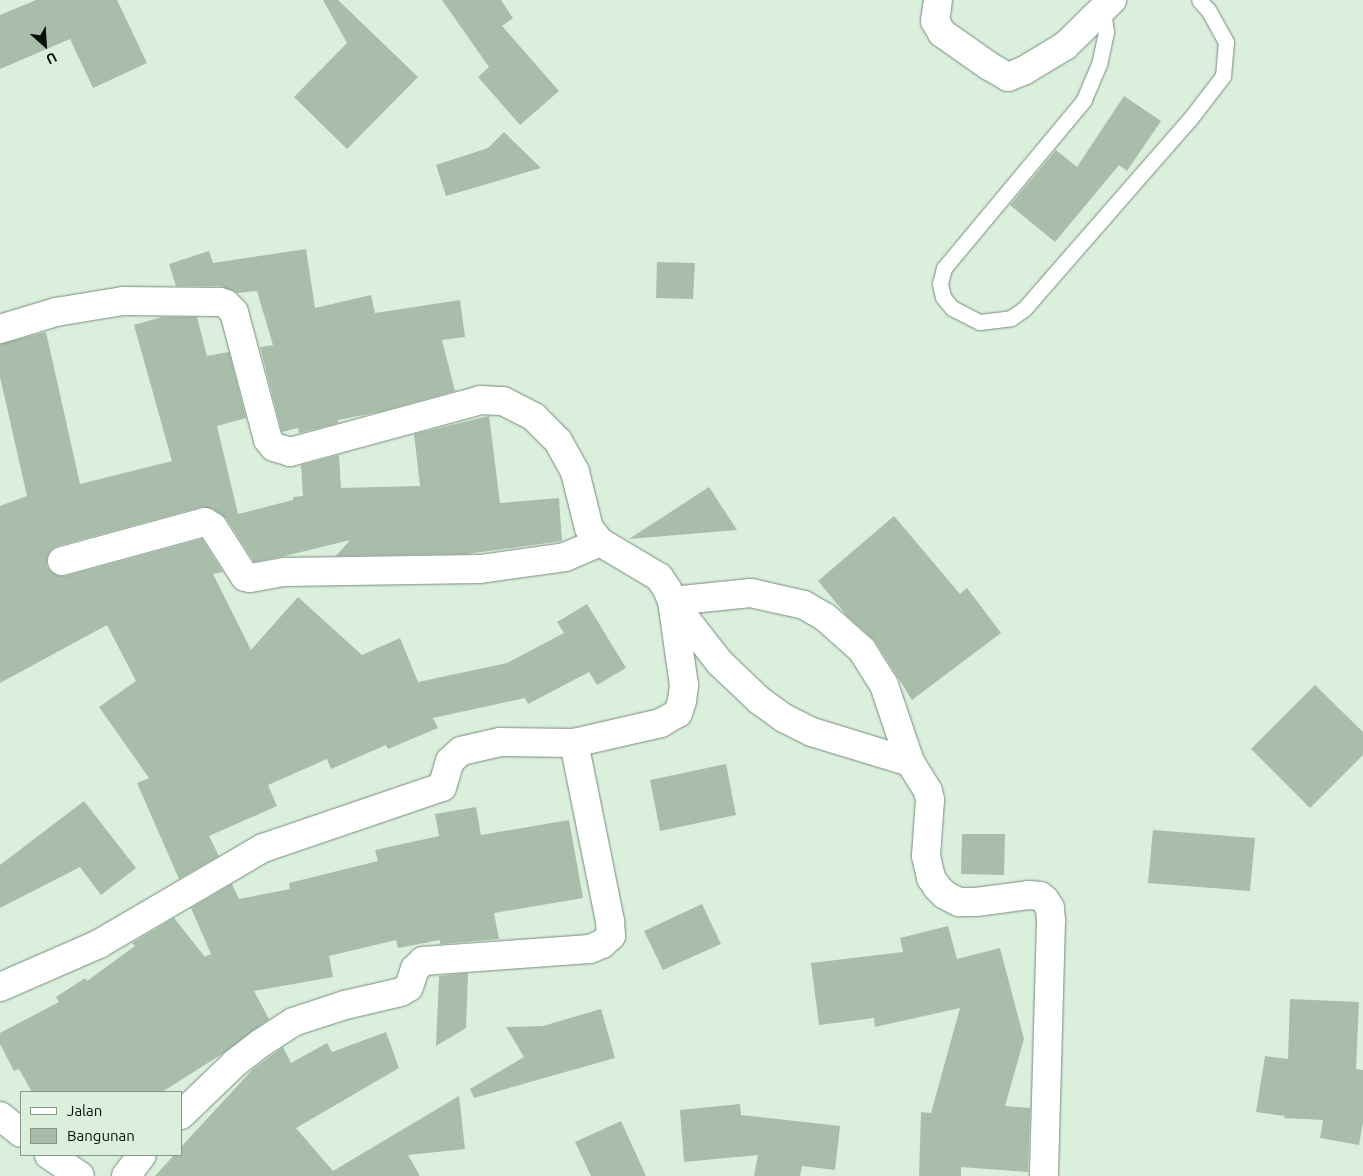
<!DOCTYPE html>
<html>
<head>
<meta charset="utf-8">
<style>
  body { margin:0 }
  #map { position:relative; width:1363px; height:1176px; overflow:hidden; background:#daf0dd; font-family:Ubuntu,sans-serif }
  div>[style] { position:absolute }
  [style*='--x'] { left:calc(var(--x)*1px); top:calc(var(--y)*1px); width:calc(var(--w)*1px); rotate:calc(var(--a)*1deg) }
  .building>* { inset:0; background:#a8beab }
  .roads { filter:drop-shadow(0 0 1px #778b7a) drop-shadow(0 0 1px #778b7a) }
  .service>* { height:15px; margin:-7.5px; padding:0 7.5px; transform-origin:7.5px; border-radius:7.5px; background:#fff }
  .minor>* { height:28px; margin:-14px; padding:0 14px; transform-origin:14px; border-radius:14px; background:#fff }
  span { translate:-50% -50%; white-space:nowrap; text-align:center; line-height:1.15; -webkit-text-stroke:4px #daf0dd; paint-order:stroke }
  .legend { position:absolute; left:20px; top:1091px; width:162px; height:65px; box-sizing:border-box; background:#daf0dd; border:1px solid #869688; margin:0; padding:6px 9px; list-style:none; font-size:15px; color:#080f09 }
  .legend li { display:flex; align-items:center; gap:10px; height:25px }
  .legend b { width:25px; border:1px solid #869688 }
  .north { position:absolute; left:20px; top:20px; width:50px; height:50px; -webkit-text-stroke:4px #daf0dd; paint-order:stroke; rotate:154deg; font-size:14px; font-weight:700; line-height:20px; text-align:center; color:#080f09 }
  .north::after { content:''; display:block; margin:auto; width:18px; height:22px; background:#080f09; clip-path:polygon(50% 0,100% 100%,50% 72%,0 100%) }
</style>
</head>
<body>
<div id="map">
  <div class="building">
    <div style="clip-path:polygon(36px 0,117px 0,147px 63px,93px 88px,70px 39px,0 69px,0 15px)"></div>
    <div style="clip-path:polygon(323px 0,338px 0,418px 77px,347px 149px,294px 97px,347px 43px)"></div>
    <div style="clip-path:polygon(442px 0,501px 0,513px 18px,502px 26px,559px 91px,520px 125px,478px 77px,489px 67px)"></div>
    <div style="clip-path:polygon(1124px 96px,1161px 121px,1127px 171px,1119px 165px,1055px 242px,1010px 205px,1056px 150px,1077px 167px)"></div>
    <div style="clip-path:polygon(504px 132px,541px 168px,446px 196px,436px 165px,488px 148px)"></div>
    <div style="clip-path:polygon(306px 249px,315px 308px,371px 295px,375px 313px,460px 300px,465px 337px,442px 340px,455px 391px,379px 412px,338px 420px,338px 423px,299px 433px,298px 428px,282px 432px,260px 347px,273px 345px,257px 291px,238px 293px,220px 286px,176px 286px,169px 264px,209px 251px,213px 263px)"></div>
    <div style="clip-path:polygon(657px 262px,695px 263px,693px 299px,656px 298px)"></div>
    <div style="clip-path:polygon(162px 317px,197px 317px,207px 356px,229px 352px,246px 418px,217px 426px,238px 514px,293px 500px,293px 497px,303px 496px,301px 465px,339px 455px,341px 488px,420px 486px,414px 434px,489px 416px,500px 503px,559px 498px,562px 541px,467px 554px,336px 556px,350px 540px,285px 556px,254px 562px,226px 518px,213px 509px,201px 507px,57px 546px,51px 550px,47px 558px,47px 566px,51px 572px,59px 576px,66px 576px,202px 539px,223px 572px,213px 574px,251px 650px,298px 597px,362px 655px,400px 638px,418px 682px,507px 663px,564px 633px,557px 622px,587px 604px,626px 668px,597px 685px,589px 672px,528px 704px,525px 698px,433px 718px,438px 728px,388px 749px,386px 745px,331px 769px,327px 759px,268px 785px,277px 806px,209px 836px,219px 856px,179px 879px,137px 783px,149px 778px,99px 707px,136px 681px,107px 625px,0 683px,0 506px,27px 496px,0 377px,0 344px,46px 332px,80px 484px,172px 461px,134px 325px)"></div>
    <div style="clip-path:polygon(709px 487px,737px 530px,629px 539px)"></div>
    <div style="clip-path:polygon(894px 516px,960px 594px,967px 588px,1001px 633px,912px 700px,875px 641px,847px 616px,818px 581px)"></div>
    <div style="clip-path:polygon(1315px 685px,1363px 732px,1363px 755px,1310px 808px,1251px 749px)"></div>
    <div style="clip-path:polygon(726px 764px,736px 815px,660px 831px,650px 780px)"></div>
    <div style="clip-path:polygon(84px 801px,136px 868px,101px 895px,80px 867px,0 908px,0 865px)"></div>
    <div style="clip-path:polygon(476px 807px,481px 835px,569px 820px,583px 898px,494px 913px,499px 939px,440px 944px,440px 940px,398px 948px,396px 940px,329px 956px,333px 977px,254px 991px,269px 1019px,222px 1054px,162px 1092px,32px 1092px,19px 1069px,14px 1071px,0 1044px,0 1033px,59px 1002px,56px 997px,85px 978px,87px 981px,135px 946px,132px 943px,174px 918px,205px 957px,211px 954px,191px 908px,232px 884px,239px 899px,290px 889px,289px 883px,378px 861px,375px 850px,439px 836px,435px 814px)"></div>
    <div style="clip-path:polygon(1153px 830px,1255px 838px,1250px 891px,1148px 883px)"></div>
    <div style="clip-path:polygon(962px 834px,1005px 834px,1004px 875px,961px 874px)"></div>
    <div style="clip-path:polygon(702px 904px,721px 944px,663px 970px,644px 931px)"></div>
    <div style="clip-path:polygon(948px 926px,957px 959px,1000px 948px,1024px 1039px,1005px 1106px,1030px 1108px,1028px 1172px,961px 1167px,961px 1176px,919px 1176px,921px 1112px,931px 1113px,960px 1008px,875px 1027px,874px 1018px,819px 1025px,811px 963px,903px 952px,900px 938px)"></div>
    <div style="clip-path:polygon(468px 973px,466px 1028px,436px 1046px,439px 976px)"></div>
    <div style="clip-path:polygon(1290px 999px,1359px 1002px,1356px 1069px,1363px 1070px,1363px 1122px,1359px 1145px,1320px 1138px,1323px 1120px,1284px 1118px,1285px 1116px,1256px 1112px,1265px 1056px,1288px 1059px)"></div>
    <div style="clip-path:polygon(601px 1009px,615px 1058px,474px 1098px,470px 1089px,524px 1057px,506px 1027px,543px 1026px)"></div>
    <div style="clip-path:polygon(386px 1032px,399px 1068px,296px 1128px,333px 1171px,459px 1096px,465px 1149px,408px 1155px,420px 1176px,155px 1176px,174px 1155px,181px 1155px,181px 1147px,253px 1069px,283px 1047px,291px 1063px,327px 1043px,332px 1052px)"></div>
    <div style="clip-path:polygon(740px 1104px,741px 1115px,840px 1126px,835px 1170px,802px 1166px,800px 1176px,754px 1176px,758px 1155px,684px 1162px,680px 1110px)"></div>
    <div style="clip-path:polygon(621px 1121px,646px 1176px,591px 1176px,575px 1142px)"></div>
  </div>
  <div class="roads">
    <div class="service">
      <div style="--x:1103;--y:8;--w:24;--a:83"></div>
      <div style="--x:1106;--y:32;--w:33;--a:102"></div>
      <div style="--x:1099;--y:64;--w:39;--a:113"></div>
      <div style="--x:1084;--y:100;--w:219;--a:129.8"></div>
      <div style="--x:944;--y:268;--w:16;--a:104"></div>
      <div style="--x:940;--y:284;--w:13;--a:77"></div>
      <div style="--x:943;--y:297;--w:14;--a:51"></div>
      <div style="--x:952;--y:308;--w:31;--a:27"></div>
      <div style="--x:980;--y:322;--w:31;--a:-7"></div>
      <div style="--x:1011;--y:318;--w:16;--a:-35"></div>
      <div style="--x:1024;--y:309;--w:252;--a:-48.9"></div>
      <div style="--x:1190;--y:119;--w:54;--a:-52.5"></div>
      <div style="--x:1223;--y:76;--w:34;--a:-85"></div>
      <div style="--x:1226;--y:42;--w:37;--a:-119"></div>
      <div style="--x:1208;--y:10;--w:13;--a:-132"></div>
    </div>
    <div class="minor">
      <div style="--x:938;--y:0;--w:21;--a:98"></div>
      <div style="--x:935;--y:21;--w:14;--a:60"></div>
      <div style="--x:942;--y:33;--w:57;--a:35.1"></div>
      <div style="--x:989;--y:66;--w:22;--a:30"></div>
      <div style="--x:1008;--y:77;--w:18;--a:-22"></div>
      <div style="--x:1025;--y:70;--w:47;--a:-31"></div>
      <div style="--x:1065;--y:46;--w:66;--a:-44.4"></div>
      <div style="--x:0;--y:329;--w:59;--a:-16.9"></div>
      <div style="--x:56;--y:312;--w:68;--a:-9.3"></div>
      <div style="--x:123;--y:301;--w:97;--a:0.6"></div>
      <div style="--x:220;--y:302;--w:6;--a:18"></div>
      <div style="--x:226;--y:304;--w:11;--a:45"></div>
      <div style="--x:234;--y:312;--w:132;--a:75.1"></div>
      <div style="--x:268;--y:440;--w:9;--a:49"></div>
      <div style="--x:274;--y:447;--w:17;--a:17"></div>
      <div style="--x:290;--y:452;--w:198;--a:-15.2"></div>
      <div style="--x:481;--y:400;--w:22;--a:3"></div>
      <div style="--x:503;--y:401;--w:35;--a:27"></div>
      <div style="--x:534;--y:417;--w:34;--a:45"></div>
      <div style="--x:558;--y:441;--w:35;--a:61"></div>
      <div style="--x:575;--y:472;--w:58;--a:76"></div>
      <div style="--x:589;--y:528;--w:18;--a:52"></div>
      <div style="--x:600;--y:542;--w:69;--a:30.7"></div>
      <div style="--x:659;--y:577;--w:14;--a:56"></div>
      <div style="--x:667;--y:589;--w:13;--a:67"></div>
      <div style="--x:672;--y:601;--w:85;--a:81.9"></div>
      <div style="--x:684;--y:685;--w:16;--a:97"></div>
      <div style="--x:682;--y:701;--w:13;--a:108"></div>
      <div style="--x:678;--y:713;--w:20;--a:150"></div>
      <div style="--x:661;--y:723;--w:89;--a:167.1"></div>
      <div style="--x:574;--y:743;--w:74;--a:-179.2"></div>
      <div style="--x:500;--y:742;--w:40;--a:167"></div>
      <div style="--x:461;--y:751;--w:15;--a:138"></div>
      <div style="--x:450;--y:761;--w:27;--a:107"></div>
      <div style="--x:442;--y:787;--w:189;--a:161.2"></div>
      <div style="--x:263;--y:848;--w:190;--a:149.7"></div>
      <div style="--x:99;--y:944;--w:108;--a:156.5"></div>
      <div style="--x:62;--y:561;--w:148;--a:-15.3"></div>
      <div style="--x:205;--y:522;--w:9;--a:32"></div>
      <div style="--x:213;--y:527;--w:59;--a:57.4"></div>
      <div style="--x:245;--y:577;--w:5;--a:11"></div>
      <div style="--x:250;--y:578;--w:36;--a:-10"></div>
      <div style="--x:285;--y:572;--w:195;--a:-0.9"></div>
      <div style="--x:480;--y:569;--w:86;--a:-8"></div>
      <div style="--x:565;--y:557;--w:38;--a:-23"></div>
      <div style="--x:672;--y:601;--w:79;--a:-5.8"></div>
      <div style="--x:751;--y:593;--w:54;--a:12.8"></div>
      <div style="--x:804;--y:605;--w:24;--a:30"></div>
      <div style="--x:825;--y:617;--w:50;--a:41.7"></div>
      <div style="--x:862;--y:650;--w:41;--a:57.8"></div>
      <div style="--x:884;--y:685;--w:81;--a:71.3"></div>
      <div style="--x:674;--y:604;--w:75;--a:52.1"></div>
      <div style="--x:720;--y:663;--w:54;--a:43.5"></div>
      <div style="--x:759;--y:700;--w:31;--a:36"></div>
      <div style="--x:784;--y:718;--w:31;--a:27"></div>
      <div style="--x:812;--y:732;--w:102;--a:17"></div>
      <div style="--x:910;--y:762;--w:34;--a:58"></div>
      <div style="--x:928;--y:791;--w:9;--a:77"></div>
      <div style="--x:930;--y:800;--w:56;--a:94.1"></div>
      <div style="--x:926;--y:856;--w:23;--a:77"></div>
      <div style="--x:931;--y:878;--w:11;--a:56"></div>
      <div style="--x:937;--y:887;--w:11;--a:45"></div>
      <div style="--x:945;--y:895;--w:16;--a:27"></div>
      <div style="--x:959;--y:902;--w:17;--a:0"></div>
      <div style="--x:976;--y:902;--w:53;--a:-7.5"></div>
      <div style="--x:1029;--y:895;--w:11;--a:5"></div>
      <div style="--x:1040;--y:896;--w:6;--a:39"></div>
      <div style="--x:1045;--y:900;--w:9;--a:58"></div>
      <div style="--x:1050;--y:908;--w:13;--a:86"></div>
      <div style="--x:1051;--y:921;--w:255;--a:91.6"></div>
      <div style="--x:181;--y:1115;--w:75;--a:-43.9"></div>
      <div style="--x:235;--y:1063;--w:33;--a:-38"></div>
      <div style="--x:261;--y:1043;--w:38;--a:-33"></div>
      <div style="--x:293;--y:1022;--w:55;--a:-18.1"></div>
      <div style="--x:345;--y:1005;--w:57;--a:-13.1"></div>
      <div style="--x:401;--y:992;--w:9;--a:-32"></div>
      <div style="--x:409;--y:987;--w:19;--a:-72"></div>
      <div style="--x:415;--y:969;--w:11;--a:-45"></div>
      <div style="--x:423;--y:961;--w:167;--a:-4.1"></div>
      <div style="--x:590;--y:949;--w:13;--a:-23"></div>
      <div style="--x:602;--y:944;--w:12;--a:-42"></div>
      <div style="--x:611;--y:936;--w:15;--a:-94"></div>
      <div style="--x:610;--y:921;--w:182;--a:-101.4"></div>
      <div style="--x:0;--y:1116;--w:27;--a:39"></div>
      <div style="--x:49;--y:1155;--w:37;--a:34"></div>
      <div style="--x:126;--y:1176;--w:26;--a:-53"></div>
    </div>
  </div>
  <ul class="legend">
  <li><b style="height:6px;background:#fff"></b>Jalan</li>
  <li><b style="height:14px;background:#a8beab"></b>Bangunan</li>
  </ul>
  <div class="north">U</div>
</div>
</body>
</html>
